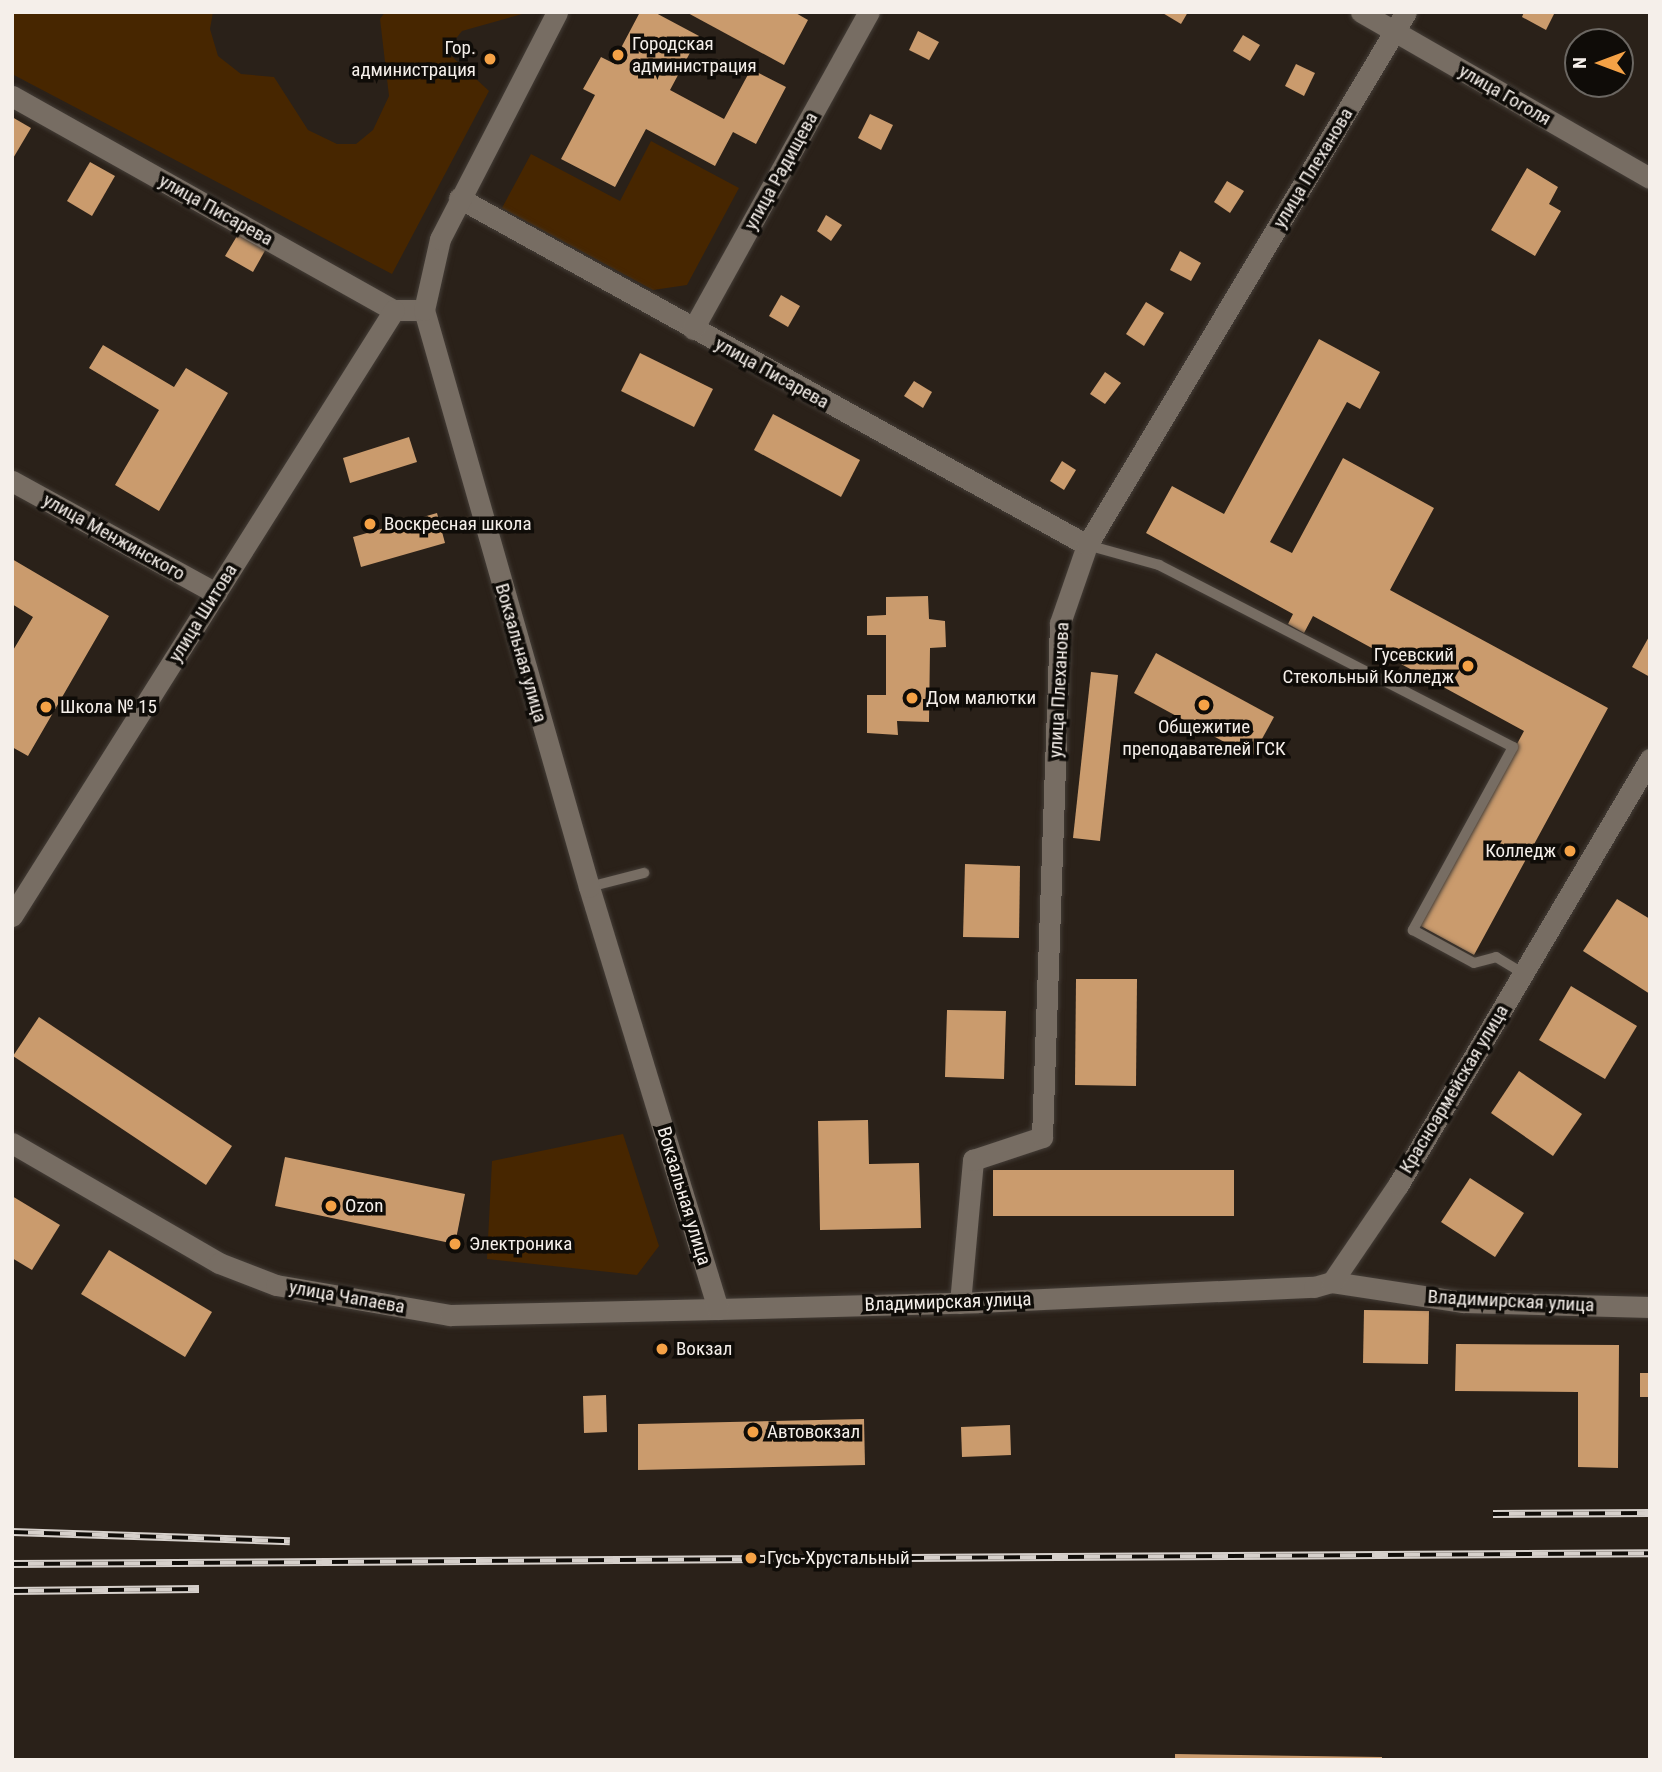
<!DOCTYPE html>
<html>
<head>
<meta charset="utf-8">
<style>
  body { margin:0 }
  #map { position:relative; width:1662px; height:1772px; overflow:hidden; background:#2a2119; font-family:"Roboto Condensed",sans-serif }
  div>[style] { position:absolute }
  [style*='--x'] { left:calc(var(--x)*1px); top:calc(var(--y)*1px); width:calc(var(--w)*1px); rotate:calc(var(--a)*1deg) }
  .green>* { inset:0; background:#472600 }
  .building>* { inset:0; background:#ca9b6d }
  .roads { filter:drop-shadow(0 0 2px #443d37) drop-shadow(0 0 2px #443d37) }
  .service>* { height:10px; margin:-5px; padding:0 5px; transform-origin:5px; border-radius:5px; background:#776d63 }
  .minor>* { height:21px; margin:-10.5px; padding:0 10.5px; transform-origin:10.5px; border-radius:10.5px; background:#776d63 }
  .tertiary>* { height:21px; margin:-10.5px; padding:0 10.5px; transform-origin:10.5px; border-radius:10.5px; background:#776d63 }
  .secondary>* { height:21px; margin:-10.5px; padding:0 10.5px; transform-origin:10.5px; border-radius:10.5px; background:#776d63 }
  .rail>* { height:8px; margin-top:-4px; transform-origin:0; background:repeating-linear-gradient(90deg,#0f0c08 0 16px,#d6d0cb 0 32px); box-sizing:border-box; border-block:2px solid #d6d0cb }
  .dots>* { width:19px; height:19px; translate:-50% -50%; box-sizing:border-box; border:4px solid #0f0c08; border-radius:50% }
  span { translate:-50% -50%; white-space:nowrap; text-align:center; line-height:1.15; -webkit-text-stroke:7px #0f0c08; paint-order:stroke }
  .poi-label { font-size:19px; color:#f5efea }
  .left { translate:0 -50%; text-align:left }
  .right { translate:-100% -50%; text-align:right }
  .street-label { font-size:19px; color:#f5efea }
  .frame { position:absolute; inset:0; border:14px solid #f5efea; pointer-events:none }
  .north { position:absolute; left:1564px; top:28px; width:70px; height:70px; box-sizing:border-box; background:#0f0c08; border:2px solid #6b6762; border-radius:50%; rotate:270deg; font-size:19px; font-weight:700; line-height:28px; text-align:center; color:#f5efea }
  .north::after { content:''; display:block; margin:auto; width:24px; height:32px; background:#f5a246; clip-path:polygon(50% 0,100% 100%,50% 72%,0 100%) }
</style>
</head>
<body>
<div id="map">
  <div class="green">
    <div style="clip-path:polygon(12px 12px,213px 12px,210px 29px,218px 56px,241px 74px,274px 77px,308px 130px,337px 144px,356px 144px,373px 130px,389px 96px,380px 19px,385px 12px,529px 12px,462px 31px,446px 51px,489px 91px,392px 274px,12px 74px)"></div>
    <div style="clip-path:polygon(651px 141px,739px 188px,687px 285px,653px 290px,502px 208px,531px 154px,620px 201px)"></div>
    <div style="clip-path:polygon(623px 1134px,659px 1246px,637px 1275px,487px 1259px,492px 1161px)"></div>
  </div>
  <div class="building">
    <div style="clip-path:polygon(640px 12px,654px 12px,699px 36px,670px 90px,724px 119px,751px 69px,786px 87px,756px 144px,733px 132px,715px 166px,646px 129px,615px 187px,561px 159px,595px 95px,583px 89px,601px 57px,613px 63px)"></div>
    <div style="clip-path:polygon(686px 12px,794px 12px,808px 20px,784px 65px)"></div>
    <div style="clip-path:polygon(1161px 12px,1188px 12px,1181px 24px)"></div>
    <div style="clip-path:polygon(1524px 12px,1555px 12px,1546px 30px,1522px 17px)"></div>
    <div style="clip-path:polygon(918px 31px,939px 42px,929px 60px,909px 50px)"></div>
    <div style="clip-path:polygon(1599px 31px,1625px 44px,1620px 54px,1620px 42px,1594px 42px)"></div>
    <div style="clip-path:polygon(1243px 35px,1260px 45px,1250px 61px,1233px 51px)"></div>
    <div style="clip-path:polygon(1296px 64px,1315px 73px,1304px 96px,1285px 86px)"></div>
    <div style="clip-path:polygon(870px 114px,893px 125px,881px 150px,858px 138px)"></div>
    <div style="clip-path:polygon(12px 117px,31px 128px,12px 160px)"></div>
    <div style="clip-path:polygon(90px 162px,115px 176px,92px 216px,67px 201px)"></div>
    <div style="clip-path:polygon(1527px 168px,1558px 187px,1549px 204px,1561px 211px,1535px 256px,1491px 230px)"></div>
    <div style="clip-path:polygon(1227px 181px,1244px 191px,1230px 213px,1214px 202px)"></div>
    <div style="clip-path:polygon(826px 215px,842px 225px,831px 241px,817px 231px)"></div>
    <div style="clip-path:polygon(240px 231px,267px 247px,253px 272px,225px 256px)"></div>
    <div style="clip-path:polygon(1180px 251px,1201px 263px,1191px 281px,1170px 270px)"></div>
    <div style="clip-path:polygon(781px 295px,800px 306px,788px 327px,769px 316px)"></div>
    <div style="clip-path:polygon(1146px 302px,1164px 313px,1144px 346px,1126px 334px)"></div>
    <div style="clip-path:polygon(1319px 339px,1380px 372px,1360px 409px,1347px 402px,1270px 542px,1292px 553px,1343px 458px,1434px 508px,1390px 590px,1608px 708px,1474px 955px,1419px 925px,1524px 731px,1313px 616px,1304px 633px,1288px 624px,1293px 614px,1146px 533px,1172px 486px,1224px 514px)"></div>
    <div style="clip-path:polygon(103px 345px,174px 387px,186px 368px,228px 393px,159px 511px,115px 485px,159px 410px,89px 368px)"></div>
    <div style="clip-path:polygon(640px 353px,713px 389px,694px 427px,621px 391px)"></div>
    <div style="clip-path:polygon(1105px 372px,1121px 383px,1105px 404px,1090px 394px)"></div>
    <div style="clip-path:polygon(914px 381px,932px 392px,923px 408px,904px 396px)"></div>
    <div style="clip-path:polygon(773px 414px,860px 460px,841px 497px,754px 450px)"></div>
    <div style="clip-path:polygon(409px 437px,417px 462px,350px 483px,343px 458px)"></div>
    <div style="clip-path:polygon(1062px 461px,1076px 470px,1064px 490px,1050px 481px)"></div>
    <div style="clip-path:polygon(437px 513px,445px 543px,361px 567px,353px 537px)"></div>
    <div style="clip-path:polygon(12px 559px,109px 616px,28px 756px,12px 747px,12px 652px,33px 617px,12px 604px)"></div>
    <div style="clip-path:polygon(928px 596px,929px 619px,945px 621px,946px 647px,930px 648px,929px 722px,897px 721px,898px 735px,867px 733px,867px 695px,886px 695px,886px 635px,867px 635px,867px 616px,886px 615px,886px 597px)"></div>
    <div style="clip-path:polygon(1650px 635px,1650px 677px,1632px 667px)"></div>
    <div style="clip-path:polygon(1156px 653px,1274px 717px,1252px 757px,1134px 693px)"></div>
    <div style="clip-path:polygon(1091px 672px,1118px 675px,1100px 841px,1073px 838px)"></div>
    <div style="clip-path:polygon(965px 864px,1020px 866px,1019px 938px,963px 937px)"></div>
    <div style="clip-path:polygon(1617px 899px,1650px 919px,1650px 994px,1583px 951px)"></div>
    <div style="clip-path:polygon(1076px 979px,1137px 979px,1136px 1086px,1075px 1085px)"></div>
    <div style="clip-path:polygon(1571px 986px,1637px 1026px,1605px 1079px,1539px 1040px)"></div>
    <div style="clip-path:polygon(947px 1010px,1006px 1011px,1004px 1079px,945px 1077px)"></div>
    <div style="clip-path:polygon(39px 1017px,232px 1146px,206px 1185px,13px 1056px)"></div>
    <div style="clip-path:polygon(1519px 1071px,1582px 1114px,1553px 1156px,1491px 1113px)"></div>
    <div style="clip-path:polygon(868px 1120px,869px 1164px,919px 1163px,921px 1228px,820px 1230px,818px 1121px)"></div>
    <div style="clip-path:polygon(285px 1157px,465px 1194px,455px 1244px,275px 1206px)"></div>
    <div style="clip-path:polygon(993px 1170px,1234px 1170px,1234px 1216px,993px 1216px)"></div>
    <div style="clip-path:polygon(1470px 1178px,1524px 1213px,1495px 1257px,1441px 1222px)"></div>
    <div style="clip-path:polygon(12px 1196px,60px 1225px,32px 1270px,12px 1258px)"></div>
    <div style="clip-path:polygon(109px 1250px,212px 1312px,185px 1357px,81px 1294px)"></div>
    <div style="clip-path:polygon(1364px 1310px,1429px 1311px,1428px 1364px,1363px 1363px)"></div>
    <div style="clip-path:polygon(1456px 1344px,1619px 1345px,1618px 1468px,1578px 1467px,1578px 1392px,1455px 1391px)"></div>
    <div style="clip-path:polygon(1640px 1373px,1650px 1373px,1650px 1397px,1640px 1397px)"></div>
    <div style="clip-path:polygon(606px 1395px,607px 1432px,584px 1433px,583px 1396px)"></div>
    <div style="clip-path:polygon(864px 1419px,865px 1465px,638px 1470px,638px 1424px)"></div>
    <div style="clip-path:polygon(1010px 1425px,1011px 1455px,962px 1457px,961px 1427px)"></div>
    <div style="clip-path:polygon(1175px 1754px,1382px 1757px,1382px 1760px,1175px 1760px)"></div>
  </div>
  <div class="roads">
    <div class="service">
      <div style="--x:1087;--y:545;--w:75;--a:15.5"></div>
      <div style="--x:1159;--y:565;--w:398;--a:27.2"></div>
      <div style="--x:1513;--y:747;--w:209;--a:118.7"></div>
      <div style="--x:1413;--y:930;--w:69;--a:28.4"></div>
      <div style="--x:1474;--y:963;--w:23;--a:-15"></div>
      <div style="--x:1496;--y:957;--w:31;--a:31"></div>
      <div style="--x:589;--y:887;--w:57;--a:-14.3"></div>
    </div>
    <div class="minor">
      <div style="--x:1361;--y:12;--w:333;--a:29.9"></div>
      <div style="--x:12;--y:96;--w:438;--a:29.3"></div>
      <div style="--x:394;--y:310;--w:30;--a:0"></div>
      <div style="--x:459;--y:198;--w:717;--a:28.92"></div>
      <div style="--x:693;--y:329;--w:363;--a:-61"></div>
      <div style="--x:12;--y:481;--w:233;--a:28.8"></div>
      <div style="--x:12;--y:916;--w:716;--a:-57.77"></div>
      <div style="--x:1332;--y:1282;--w:133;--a:8.7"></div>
      <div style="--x:1463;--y:1302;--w:187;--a:1.5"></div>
      <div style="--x:960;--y:1303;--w:144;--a:-84.8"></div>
      <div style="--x:973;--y:1160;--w:73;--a:-18.4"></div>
      <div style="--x:1042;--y:1137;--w:514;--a:-87.99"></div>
      <div style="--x:1060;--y:623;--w:83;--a:-70.9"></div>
      <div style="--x:1087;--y:545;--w:621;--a:-59.1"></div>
    </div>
    <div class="tertiary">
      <div style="--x:718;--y:1309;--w:260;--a:-1.5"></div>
      <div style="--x:978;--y:1302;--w:336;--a:-2.6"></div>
      <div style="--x:1314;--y:1287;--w:19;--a:-16"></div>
      <div style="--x:1332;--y:1282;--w:117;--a:-55.8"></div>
      <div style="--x:1398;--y:1185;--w:495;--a:-59.4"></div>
    </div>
    <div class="secondary">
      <div style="--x:12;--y:1143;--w:239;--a:30.1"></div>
      <div style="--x:219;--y:1263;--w:61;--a:21.1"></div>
      <div style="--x:276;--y:1285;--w:177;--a:9.8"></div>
      <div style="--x:450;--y:1315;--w:268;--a:-1.3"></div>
      <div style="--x:718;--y:1309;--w:441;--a:-107"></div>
      <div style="--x:589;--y:887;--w:600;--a:-105.96"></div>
      <div style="--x:424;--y:310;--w:73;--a:-77.3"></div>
      <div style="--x:440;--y:239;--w:255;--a:-62.7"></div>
    </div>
  </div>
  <div class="rail">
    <div style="--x:1493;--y:1514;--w:157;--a:-0.4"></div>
    <div style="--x:12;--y:1532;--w:278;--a:1.9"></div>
    <div style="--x:12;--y:1564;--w:1638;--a:-0.38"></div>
    <div style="--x:12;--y:1591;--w:187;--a:-0.6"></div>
  </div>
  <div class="dots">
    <div style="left:618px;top:55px;background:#f5a246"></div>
    <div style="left:490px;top:59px;background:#f5a246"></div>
    <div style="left:370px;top:524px;background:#f5a246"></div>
    <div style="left:1468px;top:666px;background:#f5a246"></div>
    <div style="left:912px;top:698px;background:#f5a246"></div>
    <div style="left:1204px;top:705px;background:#f5a246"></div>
    <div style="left:46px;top:707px;background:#f5a246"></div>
    <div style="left:1570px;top:851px;background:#f5a246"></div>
    <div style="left:331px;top:1206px;background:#f5a246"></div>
    <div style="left:455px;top:1244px;background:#f5a246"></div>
    <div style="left:662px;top:1349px;background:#f5a246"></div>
    <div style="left:753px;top:1432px;background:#f5a246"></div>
    <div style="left:751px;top:1558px;background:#f5a246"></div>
  </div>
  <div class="poi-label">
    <span class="left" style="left:632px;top:55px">Городская<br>администрация</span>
    <span class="right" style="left:476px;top:59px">Гор.<br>администрация</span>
    <span class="left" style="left:384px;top:524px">Воскресная школа</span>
    <span class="right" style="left:1454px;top:666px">Гусевский<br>Стекольный Колледж</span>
    <span class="left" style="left:926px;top:698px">Дом малютки</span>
    <span class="left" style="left:60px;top:707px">Школа № 15</span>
    <span style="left:1204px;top:738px">Общежитие<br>преподавателей ГСК</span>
    <span class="right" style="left:1556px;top:851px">Колледж</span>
    <span class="left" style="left:345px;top:1206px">Ozon</span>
    <span class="left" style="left:469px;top:1244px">Электроника</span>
    <span class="left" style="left:676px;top:1349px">Вокзал</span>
    <span class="left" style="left:767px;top:1432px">Автовокзал</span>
    <span class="left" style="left:767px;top:1558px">Гусь-Хрустальный</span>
  </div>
  <div class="street-label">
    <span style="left:1505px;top:95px;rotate:30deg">улица Гоголя</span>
    <span style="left:1313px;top:168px;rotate:-59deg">улица Плеханова</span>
    <span style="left:781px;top:171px;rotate:-61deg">улица Радищева</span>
    <span style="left:216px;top:210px;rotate:29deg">улица Писарева</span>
    <span style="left:772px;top:373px;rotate:29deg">улица Писарева</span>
    <span style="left:114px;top:537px;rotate:29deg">улица Менжинского</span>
    <span style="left:203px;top:613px;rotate:-58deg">улица Шитова</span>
    <span style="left:521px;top:653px;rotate:74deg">Вокзальная улица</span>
    <span style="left:1059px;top:690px;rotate:-87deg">улица Плеханова</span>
    <span style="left:1454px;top:1089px;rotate:-59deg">Красноармейская улица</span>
    <span style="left:684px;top:1196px;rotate:73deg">Вокзальная улица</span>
    <span style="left:347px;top:1297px;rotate:10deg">улица Чапаева</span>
    <span style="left:1511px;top:1301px;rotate:3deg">Владимирская улица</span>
    <span style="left:948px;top:1302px;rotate:-2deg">Владимирская улица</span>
  </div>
  <div class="frame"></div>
  <div class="north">N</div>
</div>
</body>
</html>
